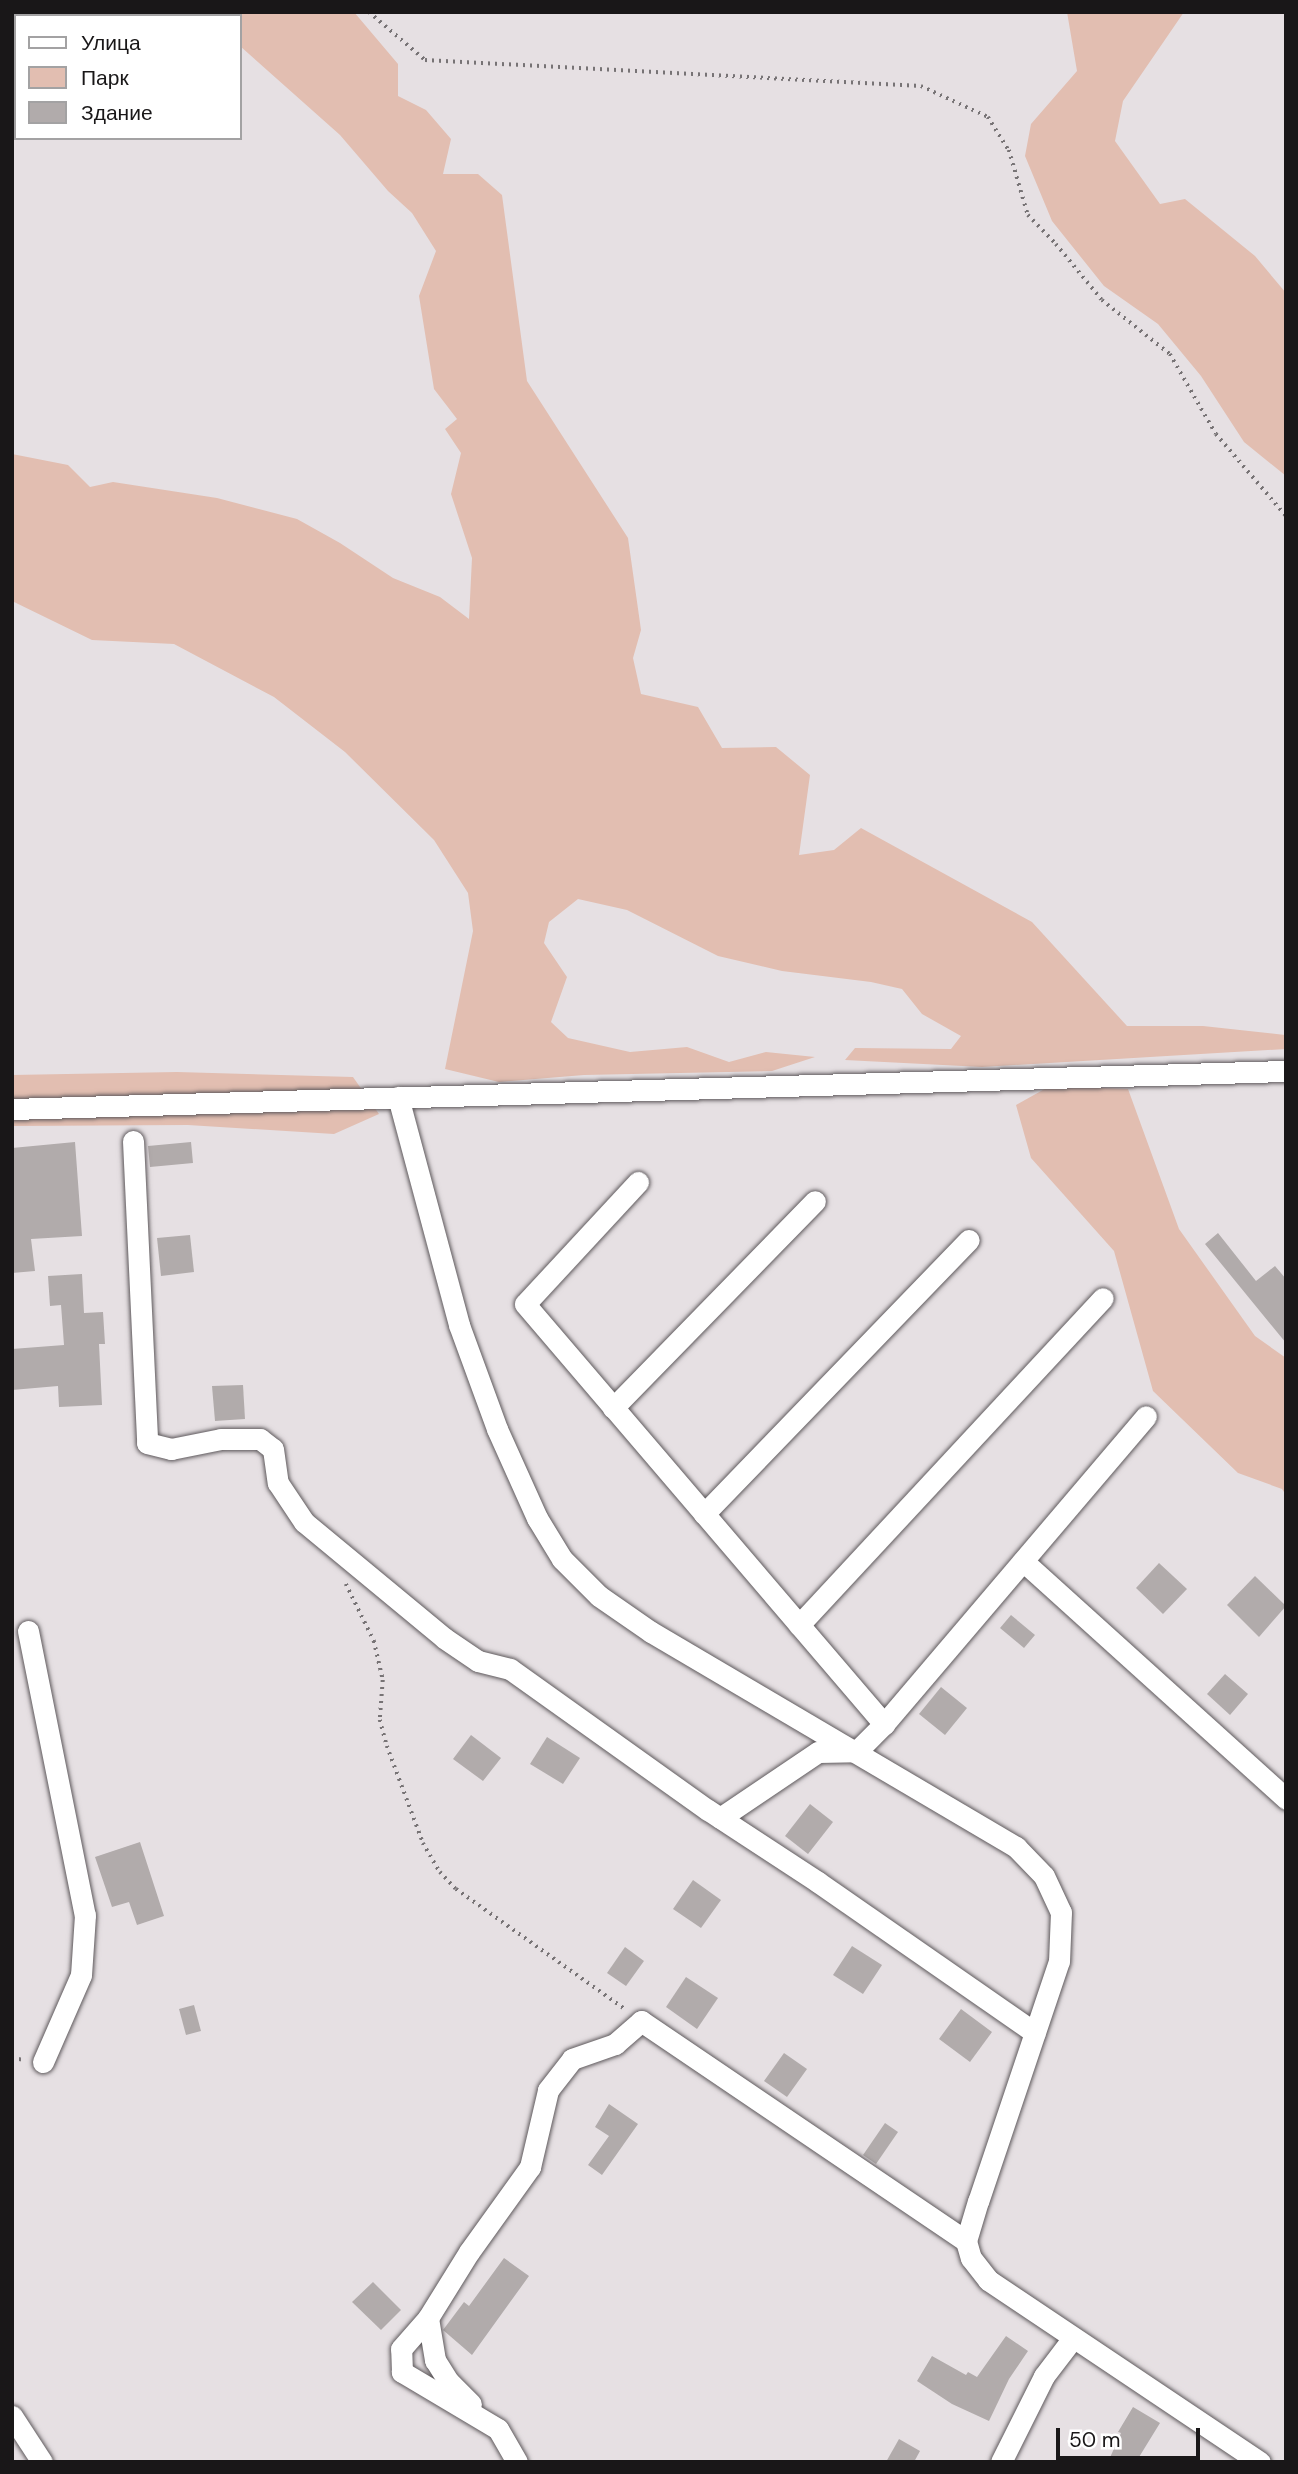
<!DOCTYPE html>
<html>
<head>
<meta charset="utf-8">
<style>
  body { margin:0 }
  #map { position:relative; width:1298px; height:2474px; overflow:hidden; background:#e6e0e3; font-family:"DM Sans",sans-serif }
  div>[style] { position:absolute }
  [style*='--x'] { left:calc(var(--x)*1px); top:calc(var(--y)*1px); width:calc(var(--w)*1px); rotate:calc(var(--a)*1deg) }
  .green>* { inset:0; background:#e2beb1 }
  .building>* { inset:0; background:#b1abab }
  .path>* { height:3.5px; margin-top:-1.75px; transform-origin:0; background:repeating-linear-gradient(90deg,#777375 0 2px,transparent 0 7px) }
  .roads { filter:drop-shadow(0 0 2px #5e595c) drop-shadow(0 0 2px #5e595c) }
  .minor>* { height:21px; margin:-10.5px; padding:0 10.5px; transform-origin:10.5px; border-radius:10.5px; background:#fff }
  span { translate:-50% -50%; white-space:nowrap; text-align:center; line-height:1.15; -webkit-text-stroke:6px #fff; paint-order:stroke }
  .frame { position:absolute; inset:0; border:14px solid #191718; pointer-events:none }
  .legend { position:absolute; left:14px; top:14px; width:228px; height:126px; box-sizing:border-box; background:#fff; border:2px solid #a3a2a3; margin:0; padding:9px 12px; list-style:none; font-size:21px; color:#191718 }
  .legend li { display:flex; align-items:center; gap:14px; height:35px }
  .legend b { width:35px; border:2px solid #a3a2a3 }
  .scale { position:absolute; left:1056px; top:2428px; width:144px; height:32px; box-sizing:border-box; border:4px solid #191718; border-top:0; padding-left:9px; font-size:21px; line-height:24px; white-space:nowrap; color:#191718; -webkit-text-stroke:5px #fff; paint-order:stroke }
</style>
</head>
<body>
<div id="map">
  <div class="green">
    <div style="clip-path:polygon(203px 12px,354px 12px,398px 64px,398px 96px,426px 110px,451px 139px,443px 174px,478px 174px,502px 195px,527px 381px,628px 538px,641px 630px,633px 658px,641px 694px,698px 707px,722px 748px,776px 747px,810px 775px,799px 855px,834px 850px,861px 828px,1032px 922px,1127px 1026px,1203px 1026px,1285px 1035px,1286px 1049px,982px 1067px,845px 1060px,855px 1048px,951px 1049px,961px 1036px,922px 1014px,902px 989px,871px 982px,782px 971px,718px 956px,627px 910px,578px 899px,549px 922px,544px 943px,567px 977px,551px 1022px,568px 1038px,630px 1052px,687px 1047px,729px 1062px,766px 1052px,815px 1057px,772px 1071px,584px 1075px,499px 1082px,445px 1069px,473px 931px,468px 893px,434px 840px,345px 752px,274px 697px,174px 644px,92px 640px,12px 601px,12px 454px,68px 465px,90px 487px,113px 482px,217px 498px,297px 519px,340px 543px,393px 578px,440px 597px,469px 619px,472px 558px,451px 494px,461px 453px,445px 429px,457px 419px,434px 389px,419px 296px,436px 251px,412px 213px,388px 191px,340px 135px,240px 46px,240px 16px,206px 16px)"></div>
    <div style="clip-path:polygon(1067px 12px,1184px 12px,1123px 101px,1115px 141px,1160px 204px,1185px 199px,1255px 256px,1286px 293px,1286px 476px,1244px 442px,1201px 376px,1158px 324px,1104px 286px,1052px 221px,1025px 156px,1031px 124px,1077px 71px)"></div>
    <div style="clip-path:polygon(177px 1072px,353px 1077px,379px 1114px,334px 1134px,188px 1125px,12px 1126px,12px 1075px)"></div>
    <div style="clip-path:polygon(1050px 1086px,1128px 1089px,1179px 1229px,1255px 1336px,1286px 1358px,1286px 1495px,1282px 1489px,1238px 1473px,1153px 1391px,1114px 1251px,1031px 1158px,1016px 1105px)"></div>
  </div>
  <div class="building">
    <div style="clip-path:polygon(75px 1142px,82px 1236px,31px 1239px,35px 1271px,12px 1273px,12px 1148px)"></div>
    <div style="clip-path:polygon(191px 1142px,193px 1163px,150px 1167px,148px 1146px)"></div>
    <div style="clip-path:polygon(1218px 1233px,1256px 1281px,1275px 1266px,1286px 1279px,1286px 1343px,1205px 1244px)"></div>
    <div style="clip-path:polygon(190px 1235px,194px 1272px,161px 1276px,157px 1238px)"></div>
    <div style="clip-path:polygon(82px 1274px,84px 1313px,103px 1312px,105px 1344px,99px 1344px,102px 1405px,59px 1407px,58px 1386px,12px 1390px,12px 1349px,64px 1345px,61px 1305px,50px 1306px,48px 1276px)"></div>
    <div style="clip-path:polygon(243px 1385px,245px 1419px,215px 1421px,212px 1386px)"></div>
    <div style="clip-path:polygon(1159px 1563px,1187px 1589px,1163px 1614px,1136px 1588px)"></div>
    <div style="clip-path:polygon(1255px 1576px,1286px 1606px,1259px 1637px,1227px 1605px)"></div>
    <div style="clip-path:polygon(1011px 1615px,1035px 1635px,1024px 1648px,1000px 1628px)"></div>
    <div style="clip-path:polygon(1225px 1674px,1248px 1694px,1230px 1715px,1207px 1694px)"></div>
    <div style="clip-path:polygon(941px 1687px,967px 1708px,945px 1735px,919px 1714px)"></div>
    <div style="clip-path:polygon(471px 1735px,501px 1758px,483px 1781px,453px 1759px)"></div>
    <div style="clip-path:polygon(547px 1737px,580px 1758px,563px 1784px,530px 1764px)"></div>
    <div style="clip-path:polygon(810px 1804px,833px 1822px,808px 1854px,785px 1836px)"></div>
    <div style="clip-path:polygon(140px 1842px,164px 1916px,137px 1925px,129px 1902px,112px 1907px,95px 1857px)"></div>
    <div style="clip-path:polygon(693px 1880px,721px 1900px,701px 1928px,673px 1909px)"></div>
    <div style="clip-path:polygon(852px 1946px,882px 1965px,863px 1994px,833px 1975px)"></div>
    <div style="clip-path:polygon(625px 1947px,644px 1961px,626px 1986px,607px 1973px)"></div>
    <div style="clip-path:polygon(686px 1977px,718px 1998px,697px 2029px,666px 2007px)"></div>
    <div style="clip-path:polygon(194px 2005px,201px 2031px,186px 2035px,179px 2009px)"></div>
    <div style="clip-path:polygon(961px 2009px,992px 2032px,970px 2062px,939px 2039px)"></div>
    <div style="clip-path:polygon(784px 2053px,807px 2069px,787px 2097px,764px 2081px)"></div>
    <div style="clip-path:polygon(609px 2104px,638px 2124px,602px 2175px,588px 2165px,609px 2136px,595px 2127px)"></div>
    <div style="clip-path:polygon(885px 2123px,898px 2132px,876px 2164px,863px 2155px)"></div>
    <div style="clip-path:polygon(504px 2258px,529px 2276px,472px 2355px,443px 2330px,464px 2302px,469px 2306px)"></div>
    <div style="clip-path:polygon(373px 2282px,401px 2310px,381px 2330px,352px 2302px)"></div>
    <div style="clip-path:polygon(1006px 2336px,1028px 2351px,1009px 2379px,989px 2421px,952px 2404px,917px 2381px,932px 2356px,966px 2375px,968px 2372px,977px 2377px)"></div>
    <div style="clip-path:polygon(1133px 2407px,1160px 2423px,1136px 2462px,1108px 2462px,1121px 2433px,1118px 2432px)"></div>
    <div style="clip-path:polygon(899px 2439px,920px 2451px,914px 2462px,886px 2462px)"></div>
  </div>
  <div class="path">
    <div style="--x:369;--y:12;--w:74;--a:40.6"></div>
    <div style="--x:425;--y:60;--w:497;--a:3"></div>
    <div style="--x:921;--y:86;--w:74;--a:24.8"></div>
    <div style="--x:988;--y:117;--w:39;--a:58"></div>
    <div style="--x:1009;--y:150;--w:68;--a:73.7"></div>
    <div style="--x:1028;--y:215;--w:40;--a:46"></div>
    <div style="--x:1056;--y:244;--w:72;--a:50.6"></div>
    <div style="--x:1102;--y:300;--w:87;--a:38.5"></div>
    <div style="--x:1170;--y:354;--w:92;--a:60.1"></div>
    <div style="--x:1216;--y:434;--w:108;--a:49.5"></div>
    <div style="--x:346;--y:1584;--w:64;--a:63.8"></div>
    <div style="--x:374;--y:1641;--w:40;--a:77"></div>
    <div style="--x:383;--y:1680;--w:40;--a:94.3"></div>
    <div style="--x:380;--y:1720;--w:27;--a:75"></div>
    <div style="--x:387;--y:1746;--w:103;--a:69.6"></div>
    <div style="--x:423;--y:1843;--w:34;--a:60"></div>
    <div style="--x:440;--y:1872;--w:23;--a:47"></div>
    <div style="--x:456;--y:1889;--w:207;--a:35.4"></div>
    <div style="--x:12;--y:2058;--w:12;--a:9"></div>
  </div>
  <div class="roads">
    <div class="minor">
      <div style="--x:398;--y:1097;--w:236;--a:75"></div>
      <div style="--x:459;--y:1325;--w:111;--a:69.9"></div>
      <div style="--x:497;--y:1429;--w:98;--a:65.8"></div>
      <div style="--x:537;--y:1518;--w:48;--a:58.6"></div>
      <div style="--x:562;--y:1559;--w:52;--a:45"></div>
      <div style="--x:599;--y:1596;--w:63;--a:34.7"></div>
      <div style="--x:651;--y:1632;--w:424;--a:30.5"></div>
      <div style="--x:1016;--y:1847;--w:40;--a:46"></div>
      <div style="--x:1044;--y:1876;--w:40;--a:65"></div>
      <div style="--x:1061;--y:1912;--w:49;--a:92.3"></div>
      <div style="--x:1059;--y:1961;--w:253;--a:108.6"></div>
      <div style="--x:978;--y:2201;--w:42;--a:106.7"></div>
      <div style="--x:966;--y:2241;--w:18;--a:74"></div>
      <div style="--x:971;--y:2258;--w:28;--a:52"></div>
      <div style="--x:988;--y:2280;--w:327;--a:33.8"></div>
      <div style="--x:12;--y:1109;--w:1275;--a:-1.71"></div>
      <div style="--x:133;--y:1141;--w:302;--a:87.3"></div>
      <div style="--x:147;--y:1443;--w:25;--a:14"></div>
      <div style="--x:171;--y:1449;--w:51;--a:-11.3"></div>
      <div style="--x:221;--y:1439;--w:39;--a:0"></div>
      <div style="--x:260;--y:1439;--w:16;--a:38"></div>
      <div style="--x:273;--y:1449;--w:34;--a:82"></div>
      <div style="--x:278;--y:1483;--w:47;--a:56.3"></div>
      <div style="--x:304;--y:1522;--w:182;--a:39.6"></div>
      <div style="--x:444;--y:1638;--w:41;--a:34.1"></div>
      <div style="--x:478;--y:1661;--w:33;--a:14"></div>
      <div style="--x:510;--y:1669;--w:243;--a:35.5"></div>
      <div style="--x:708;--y:1810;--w:131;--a:33.2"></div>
      <div style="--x:818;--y:1882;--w:264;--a:34.8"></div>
      <div style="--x:638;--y:1182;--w:166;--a:132.8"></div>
      <div style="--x:525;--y:1304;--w:553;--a:49.48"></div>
      <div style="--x:613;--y:1408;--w:289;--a:-45.7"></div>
      <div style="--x:704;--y:1514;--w:381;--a:-46"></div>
      <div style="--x:1023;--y:1561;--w:355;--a:42.1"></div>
      <div style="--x:799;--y:1625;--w:446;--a:-47.1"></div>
      <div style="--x:28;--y:1631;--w:290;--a:78.7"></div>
      <div style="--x:85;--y:1915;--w:60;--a:93.8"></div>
      <div style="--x:81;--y:1975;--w:95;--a:113.6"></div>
      <div style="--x:720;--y:1818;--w:118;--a:-34"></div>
      <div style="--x:818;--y:1752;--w:39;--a:-1"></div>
      <div style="--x:857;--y:1751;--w:38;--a:-45"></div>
      <div style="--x:884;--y:1724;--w:404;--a:-49.6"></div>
      <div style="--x:428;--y:2318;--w:43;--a:80.5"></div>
      <div style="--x:435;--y:2360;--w:26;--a:58"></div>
      <div style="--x:449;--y:2382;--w:31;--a:45"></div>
      <div style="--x:12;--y:2416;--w:55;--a:56.9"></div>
      <div style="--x:517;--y:2462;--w:38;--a:-120"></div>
      <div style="--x:498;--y:2429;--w:112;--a:-149.3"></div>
      <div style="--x:402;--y:2372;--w:23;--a:-92"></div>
      <div style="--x:401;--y:2349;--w:41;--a:-48.9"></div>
      <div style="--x:428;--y:2318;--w:78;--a:-58.2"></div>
      <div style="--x:469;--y:2252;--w:105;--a:-54.3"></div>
      <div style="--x:530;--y:2167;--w:79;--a:-76.8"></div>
      <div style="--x:548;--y:2090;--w:39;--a:-52"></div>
      <div style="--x:572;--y:2059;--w:46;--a:-19.2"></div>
      <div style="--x:615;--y:2044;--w:35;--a:-41"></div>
      <div style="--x:641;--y:2021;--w:392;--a:34.1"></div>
      <div style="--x:1001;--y:2462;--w:96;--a:-63.4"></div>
      <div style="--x:1044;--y:2376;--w:48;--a:-52.7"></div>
    </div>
  </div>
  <div class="frame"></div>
  <ul class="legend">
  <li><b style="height:9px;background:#fff"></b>Улица</li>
  <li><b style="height:19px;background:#e2beb1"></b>Парк</li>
  <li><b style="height:19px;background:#b1abab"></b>Здание</li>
  </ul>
  <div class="scale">50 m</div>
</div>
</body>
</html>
